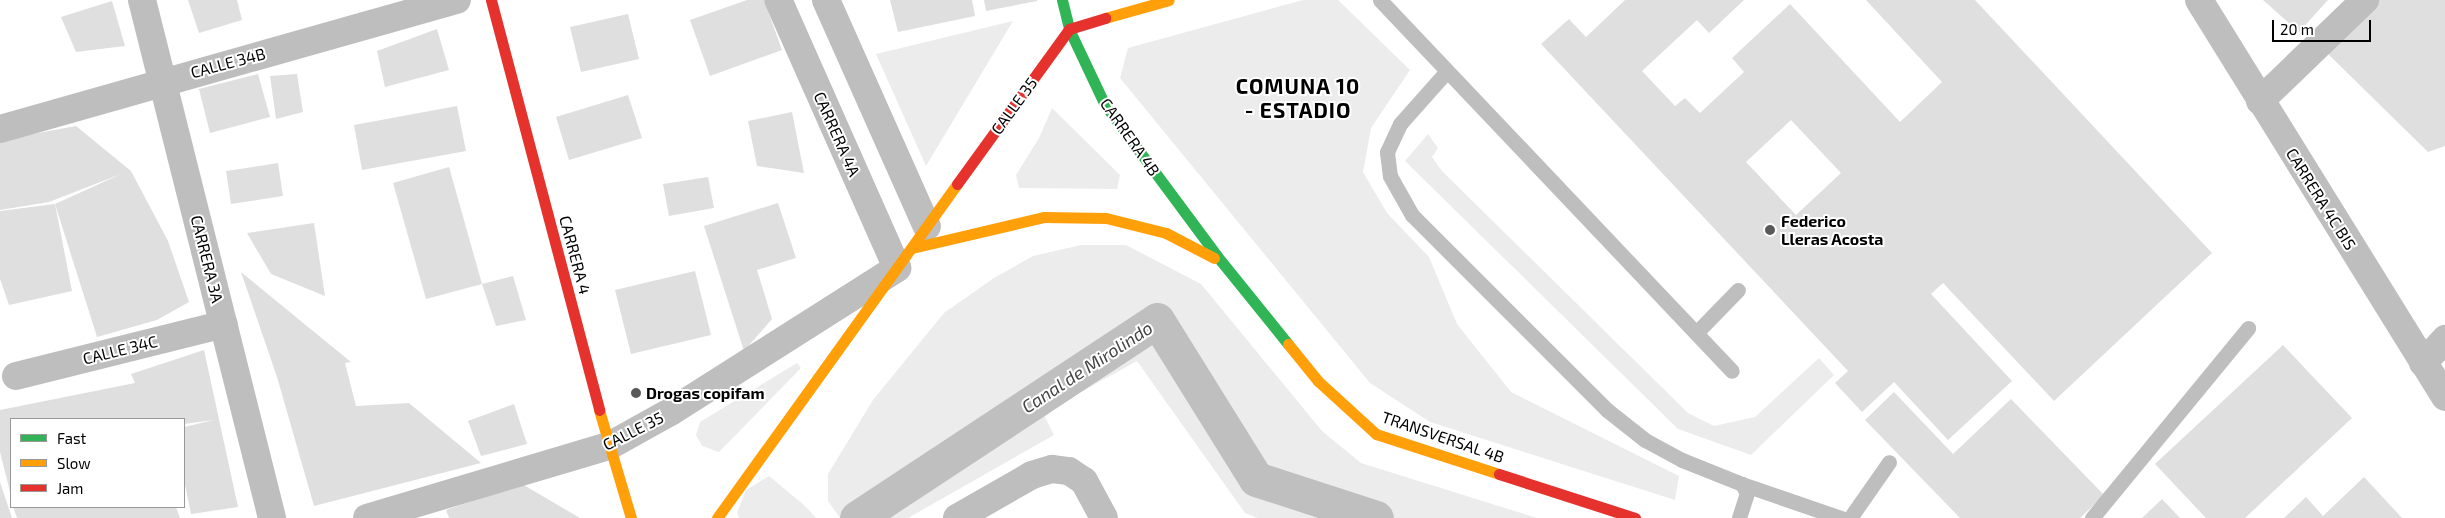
<!DOCTYPE html>
<html>
<head>
<meta charset="utf-8">
<style>
  body { margin:0 }
  #map { position:relative; width:2445px; height:518px; overflow:hidden; background:#fff; font-family:"Exo 2",sans-serif }
  div>[style] { position:absolute }
  [style*='--x'] { left:calc(var(--x)*1px); top:calc(var(--y)*1px); width:calc(var(--w)*1px); rotate:calc(var(--a)*1deg) }
  .green>* { inset:0; background:#ececec }
  .canal>* { height:35px; margin:-17.5px; padding:0 17.5px; transform-origin:17.5px; border-radius:17.5px; background:#bfbfbf }
  .building>* { inset:0; background:#dfdfdf }
  .lane>* { height:15px; margin:-7.5px; padding:0 7.5px; transform-origin:7.5px; border-radius:7.5px; background:#bebebe }
  .street>* { height:28px; margin:-14px; padding:0 14px; transform-origin:14px; border-radius:14px; background:#bebebe }
  .fast>* { height:11px; margin:-5.5px; padding:0 5.5px; transform-origin:5.5px; border-radius:5.5px; background:#30b455 }
  .slow>* { height:11px; margin:-5.5px; padding:0 5.5px; transform-origin:5.5px; border-radius:5.5px; background:#ff9f0a }
  .jam>* { height:11px; margin:-5.5px; padding:0 5.5px; transform-origin:5.5px; border-radius:5.5px; background:#e5322d }
  .dots>* { width:14px; height:14px; translate:-50% -50%; box-sizing:border-box; border:2px solid #fff; border-radius:50% }
  span { translate:-50% -50%; white-space:nowrap; text-align:center; line-height:1.15; -webkit-text-stroke:4px #fff; paint-order:stroke }
  .street-label { font-size:16px; color:#000 }
  .poi-label { font-size:16px; color:#000; font-weight:700 }
  .left { translate:0 -50%; text-align:left }
  .water-label { font-size:18px; color:#444; font-style:italic }
  .district-label { font-size:21px; color:#000; font-weight:700; letter-spacing:1px }
  .legend { position:absolute; left:10px; top:418px; width:175px; height:90px; box-sizing:border-box; background:#fff; border:1px solid #999; margin:0; padding:6px 9px; list-style:none; font-size:15px; color:#000 }
  .legend li { display:flex; align-items:center; gap:10px; height:25px }
  .legend b { width:25px; border:1px solid #999 }
  .scale { position:absolute; left:2272px; top:20px; width:99px; height:22px; box-sizing:border-box; border:2px solid #000; border-top:0; padding-left:6px; font-size:15px; line-height:18px; white-space:nowrap; color:#000; -webkit-text-stroke:4px #fff; paint-order:stroke }
</style>
</head>
<body>
<div id="map">
  <div class="green">
    <div style="clip-path:polygon(1303px 0,1338px 0,1410px 70px,1371px 128px,1363px 172px,1387px 213px,1429px 257px,1457px 324px,1511px 392px,1679px 476px,1675px 500px,1430px 422px,1370px 383px,1120px 78px,1128px 48px)"></div>
    <div style="clip-path:polygon(1013px 21px,926px 166px,876px 54px)"></div>
    <div style="clip-path:polygon(1052px 108px,1120px 175px,1117px 189px,1019px 188px,1016px 175px,1039px 138px)"></div>
    <div style="clip-path:polygon(1428px 134px,1438px 148px,1432px 157px,1442px 171px,1688px 413px,1714px 426px,1755px 417px,1819px 358px,1834px 375px,1751px 455px,1678px 429px,1405px 161px)"></div>
    <div style="clip-path:polygon(1081px 245px,1126px 245px,1201px 284px,1322px 431px,1361px 463px,1537px 518px,1257px 518px,1245px 513px,1137px 361px,1043px 413px,1054px 435px,908px 518px,840px 518px,828px 501px,828px 474px,873px 400px,944px 313px,994px 278px,1033px 256px)"></div>
    <div style="clip-path:polygon(797px 363px,801px 368px,719px 452px,702px 446px,696px 435px,700px 422px)"></div>
    <div style="clip-path:polygon(769px 476px,804px 505px,816px 518px,739px 518px,737px 513px,746px 490px)"></div>
  </div>
  <div class="canal">
    <div style="--x:857;--y:518;--w:359;--a:-33.4"></div>
    <div style="--x:1157;--y:320;--w:187;--a:58.1"></div>
    <div style="--x:1256;--y:479;--w:126;--a:18"></div>
  </div>
  <div class="building">
    <div style="clip-path:polygon(188px 0,237px 0,242px 20px,199px 33px)"></div>
    <div style="clip-path:polygon(747px 0,764px 0,782px 50px,710px 76px,690px 20px)"></div>
    <div style="clip-path:polygon(890px 0,972px 0,975px 16px,898px 32px)"></div>
    <div style="clip-path:polygon(984px 0,1037px 0,1037px 1px,986px 11px)"></div>
    <div style="clip-path:polygon(evenodd,1625px 0,1744px 0,1709px 33px,1697px 20px,1642px 71px,1675px 106px,1685px 98px,1700px 113px,1744px 72px,1732px 58px,1790px 4px,1900px 122px,1942px 82px,1866px 0,1975px 0,2212px 253px,2054px 401px,1943px 283px,1931px 294px,2012px 381px,1948px 440px,1894px 382px,1862px 412px,1835px 383px,1848px 371px,1541px 44px,1569px 19px,1586px 37px,1625px 0,1791px 120px,1841px 173px,1796px 215px,1746px 162px,1791px 120px)"></div>
    <div style="clip-path:polygon(2263px 0,2328px 0,2299px 32px)"></div>
    <div style="clip-path:polygon(2376px 0,2445px 0,2445px 146px,2428px 152px,2324px 50px)"></div>
    <div style="clip-path:polygon(112px 1px,125px 46px,76px 52px,61px 17px)"></div>
    <div style="clip-path:polygon(628px 14px,639px 59px,581px 72px,570px 27px)"></div>
    <div style="clip-path:polygon(437px 29px,449px 70px,385px 87px,377px 51px)"></div>
    <div style="clip-path:polygon(258px 74px,270px 117px,210px 133px,199px 89px)"></div>
    <div style="clip-path:polygon(297px 74px,303px 112px,276px 119px,270px 76px)"></div>
    <div style="clip-path:polygon(628px 95px,642px 138px,569px 160px,556px 117px)"></div>
    <div style="clip-path:polygon(457px 106px,466px 151px,362px 170px,354px 125px)"></div>
    <div style="clip-path:polygon(792px 112px,804px 173px,757px 166px,748px 121px)"></div>
    <div style="clip-path:polygon(76px 126px,131px 171px,168px 241px,189px 302px,157px 320px,97px 337px,55px 204px,121px 174px,49px 202px,0 210px,0 140px)"></div>
    <div style="clip-path:polygon(278px 163px,283px 196px,231px 204px,226px 171px)"></div>
    <div style="clip-path:polygon(449px 167px,482px 284px,426px 299px,393px 183px)"></div>
    <div style="clip-path:polygon(708px 177px,714px 208px,669px 216px,663px 184px)"></div>
    <div style="clip-path:polygon(778px 203px,796px 258px,757px 270px,772px 319px,744px 351px,704px 226px)"></div>
    <div style="clip-path:polygon(55px 204px,72px 291px,9px 305px,0 279px,0 211px)"></div>
    <div style="clip-path:polygon(314px 223px,325px 296px,271px 274px,247px 233px)"></div>
    <div style="clip-path:polygon(695px 271px,711px 335px,631px 354px,615px 290px)"></div>
    <div style="clip-path:polygon(241px 272px,351px 362px,345px 363px,356px 406px,409px 403px,481px 463px,314px 506px,277px 377px)"></div>
    <div style="clip-path:polygon(513px 276px,526px 320px,496px 326px,482px 284px)"></div>
    <div style="clip-path:polygon(2283px 345px,2352px 418px,2245px 518px,2206px 518px,2155px 464px)"></div>
    <div style="clip-path:polygon(204px 350px,238px 507px,191px 514px,184px 480px,184px 427px,214px 420px,184px 424px,184px 419px,11px 419px,11px 496px,0 452px,0 410px,135px 383px,131px 374px)"></div>
    <div style="clip-path:polygon(1894px 392px,1953px 454px,2011px 399px,2104px 495px,2080px 518px,1960px 518px,1865px 420px)"></div>
    <div style="clip-path:polygon(514px 404px,527px 444px,481px 456px,468px 421px)"></div>
    <div style="clip-path:polygon(2364px 477px,2402px 518px,2284px 518px,2306px 497px,2323px 516px)"></div>
    <div style="clip-path:polygon(0 483px,0 482px,12px 518px,0 518px)"></div>
    <div style="clip-path:polygon(522px 484px,580px 518px,449px 518px,446px 510px)"></div>
    <div style="clip-path:polygon(2162px 499px,2180px 518px,2142px 518px)"></div>
    <div style="clip-path:polygon(13px 507px,176px 507px,180px 518px,17px 518px)"></div>
  </div>
  <div class="lane">
    <div style="--x:1380;--y:0;--w:511;--a:46.51"></div>
    <div style="--x:1447;--y:71;--w:71;--a:131.6"></div>
    <div style="--x:1400;--y:124;--w:31;--a:115"></div>
    <div style="--x:1387;--y:152;--w:24;--a:83"></div>
    <div style="--x:1390;--y:176;--w:45;--a:60.6"></div>
    <div style="--x:1412;--y:215;--w:276;--a:45"></div>
    <div style="--x:1607;--y:410;--w:48;--a:38.3"></div>
    <div style="--x:1645;--y:440;--w:42;--a:28.4"></div>
    <div style="--x:1682;--y:460;--w:65;--a:21.8"></div>
    <div style="--x:1742;--y:484;--w:10;--a:61"></div>
    <div style="--x:1747;--y:493;--w:26;--a:108"></div>
    <div style="--x:1696;--y:333;--w:60;--a:-45.7"></div>
    <div style="--x:1742;--y:484;--w:105;--a:19"></div>
    <div style="--x:1850;--y:518;--w:68;--a:-55.1"></div>
    <div style="--x:2092;--y:518;--w:246;--a:-50.6"></div>
  </div>
  <div class="street">
    <div style="--x:142;--y:0;--w:534;--a:75.91"></div>
    <div style="--x:826;--y:0;--w:248;--a:66"></div>
    <div style="--x:2199;--y:0;--w:467;--a:58.2"></div>
    <div style="--x:2260;--y:101;--w:146;--a:-43.9"></div>
    <div style="--x:0;--y:129;--w:475;--a:-15.8"></div>
    <div style="--x:2423;--y:363;--w:33;--a:-47"></div>
    <div style="--x:16;--y:376;--w:214;--a:-14"></div>
    <div style="--x:367;--y:518;--w:252;--a:-16.6"></div>
    <div style="--x:609;--y:446;--w:72;--a:-29.1"></div>
    <div style="--x:672;--y:411;--w:267;--a:-32.4"></div>
    <div style="--x:897;--y:268;--w:293;--a:-113.9"></div>
    <div style="--x:957;--y:518;--w:86;--a:-29.8"></div>
    <div style="--x:1032;--y:475;--w:21;--a:-17"></div>
    <div style="--x:1052;--y:469;--w:17;--a:7"></div>
    <div style="--x:1069;--y:471;--w:18;--a:34"></div>
    <div style="--x:1084;--y:481;--w:42;--a:61.6"></div>
  </div>
  <div class="fast">
    <div style="--x:1062;--y:0;--w:30;--a:76"></div>
    <div style="--x:1069;--y:29;--w:84;--a:64.7"></div>
    <div style="--x:1105;--y:105;--w:194;--a:53.4"></div>
    <div style="--x:1221;--y:261;--w:107;--a:51.1"></div>
  </div>
  <div class="slow">
    <div style="--x:1105;--y:18;--w:66;--a:-15.7"></div>
    <div style="--x:912;--y:248;--w:136;--a:-13.2"></div>
    <div style="--x:1044;--y:217;--w:62;--a:0.9"></div>
    <div style="--x:1106;--y:218;--w:62;--a:14"></div>
    <div style="--x:1166;--y:233;--w:54;--a:27.5"></div>
    <div style="--x:1288;--y:344;--w:48;--a:51"></div>
    <div style="--x:1318;--y:381;--w:79;--a:42.4"></div>
    <div style="--x:1376;--y:434;--w:129;--a:18"></div>
    <div style="--x:599;--y:410;--w:113;--a:73.5"></div>
    <div style="--x:717;--y:518;--w:411;--a:-54.3"></div>
  </div>
  <div class="jam">
    <div style="--x:491;--y:0;--w:424;--a:75.2"></div>
    <div style="--x:957;--y:184;--w:191;--a:-54.1"></div>
    <div style="--x:1069;--y:29;--w:38;--a:-17"></div>
    <div style="--x:1499;--y:474;--w:143;--a:17.9"></div>
  </div>
  <div class="dots">
    <div style="left:1770px;top:230px;background:#595959"></div>
    <div style="left:636px;top:393px;background:#595959"></div>
  </div>
  <div class="street-label">
    <span style="left:228px;top:63px;rotate:-15deg">CALLE 34B</span>
    <span style="left:1014px;top:106px;rotate:-54deg">CALLE 35</span>
    <span style="left:837px;top:134px;rotate:66deg">CARRERA 4A</span>
    <span style="left:1130px;top:137px;rotate:55deg">CARRERA 4B</span>
    <span style="left:2321px;top:199px;rotate:58deg">CARRERA 4C BIS</span>
    <span style="left:575px;top:255px;rotate:75deg">CARRERA 4</span>
    <span style="left:207px;top:259px;rotate:76deg">CARRERA 3A</span>
    <span style="left:120px;top:350px;rotate:-14deg">CALLE 34C</span>
    <span style="left:633px;top:431px;rotate:-27deg">CALLE 35</span>
    <span style="left:1443px;top:437px;rotate:19deg">TRANSVERSAL 4B</span>
  </div>
  <div class="poi-label">
    <span class="left" style="left:1781px;top:230px">Federico<br>Lleras Acosta</span>
    <span class="left" style="left:646px;top:393px">Drogas copifam</span>
  </div>
  <div class="water-label">
    <span style="left:1087px;top:367px;rotate:-33deg">Canal de Mirolindo</span>
  </div>
  <div class="district-label">
    <span style="left:1298px;top:98px">COMUNA 10<br>- ESTADIO</span>
  </div>
  <ul class="legend">
  <li><b style="height:6px;background:#30b455"></b>Fast</li>
  <li><b style="height:6px;background:#ff9f0a"></b>Slow</li>
  <li><b style="height:6px;background:#e5322d"></b>Jam</li>
  </ul>
  <div class="scale">20 m</div>
</div>
</body>
</html>
